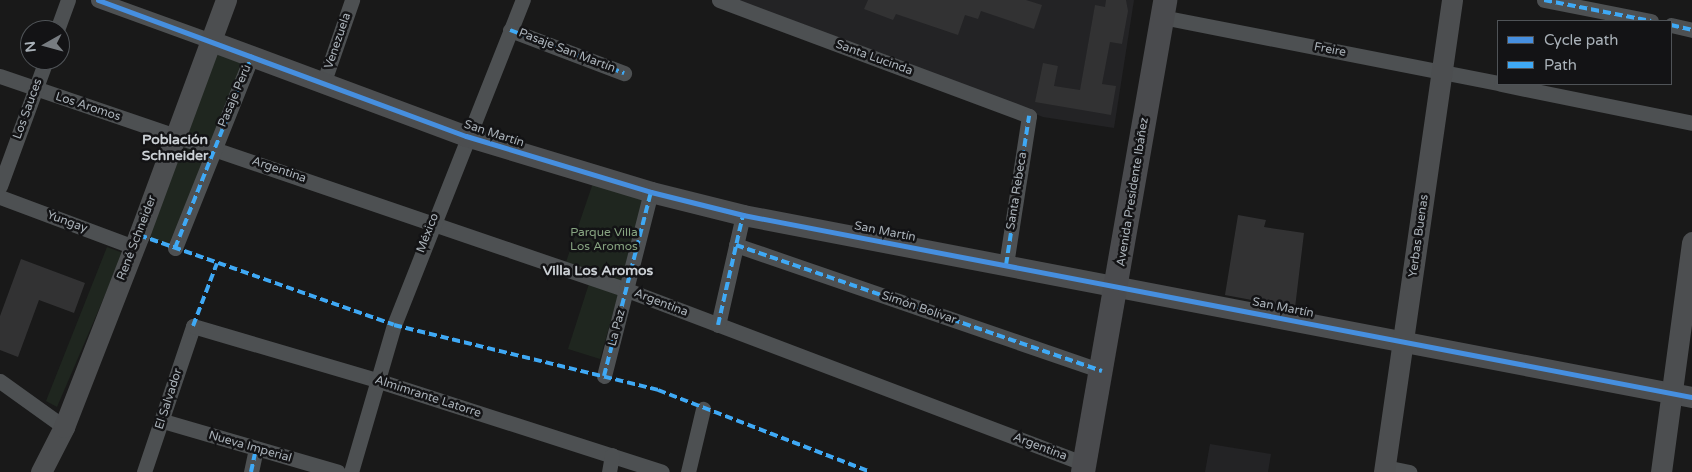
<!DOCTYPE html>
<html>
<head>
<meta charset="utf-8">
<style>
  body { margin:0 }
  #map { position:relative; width:1692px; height:472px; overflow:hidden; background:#191919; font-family:"Varela Round",sans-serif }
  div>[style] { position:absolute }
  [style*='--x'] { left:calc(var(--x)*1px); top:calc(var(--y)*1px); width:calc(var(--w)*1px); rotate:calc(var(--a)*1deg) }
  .built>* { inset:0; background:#232325 }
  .green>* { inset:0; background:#1f261f }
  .building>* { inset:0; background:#323233 }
  .street>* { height:15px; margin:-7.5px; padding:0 7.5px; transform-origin:7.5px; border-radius:7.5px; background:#4d5052 }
  .secondary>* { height:21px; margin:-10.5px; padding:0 10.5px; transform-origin:10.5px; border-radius:10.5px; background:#4c4e50 }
  .primary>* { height:24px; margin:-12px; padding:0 12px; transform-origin:12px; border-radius:12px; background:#4a4b4e }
  .quiet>* { height:4px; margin-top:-2px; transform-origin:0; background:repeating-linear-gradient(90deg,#3fa9f5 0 8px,transparent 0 12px) }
  .cycleway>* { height:5px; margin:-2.5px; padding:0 2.5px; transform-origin:2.5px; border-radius:2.5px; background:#468fdf }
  span { translate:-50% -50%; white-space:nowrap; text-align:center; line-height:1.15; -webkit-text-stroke:5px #131315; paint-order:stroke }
  .street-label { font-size:12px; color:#aab2b9 }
  .park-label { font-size:12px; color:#87a481 }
  .neighbourhood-label { font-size:14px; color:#cbd0d5; font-weight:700 }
  .legend { position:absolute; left:1497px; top:20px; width:175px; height:65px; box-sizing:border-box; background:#131315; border:1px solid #4f5357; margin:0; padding:6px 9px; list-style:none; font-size:15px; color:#aab2b9 }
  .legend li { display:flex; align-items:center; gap:10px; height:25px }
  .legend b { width:25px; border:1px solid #4f5357 }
  .north { position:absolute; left:20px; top:20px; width:50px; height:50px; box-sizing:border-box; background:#131315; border:1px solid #4f5357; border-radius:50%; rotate:263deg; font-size:14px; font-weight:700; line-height:20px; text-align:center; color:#aab2b9 }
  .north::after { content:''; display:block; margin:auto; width:18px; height:22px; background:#777c81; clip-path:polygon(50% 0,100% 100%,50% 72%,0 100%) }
</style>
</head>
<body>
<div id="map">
  <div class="built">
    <div style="clip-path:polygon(731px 0,1134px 0,1114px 128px,1043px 117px)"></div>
    <div style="clip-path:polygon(1210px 444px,1271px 454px,1268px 472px,1205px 472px)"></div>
  </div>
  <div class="green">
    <div style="clip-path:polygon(214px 50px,245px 61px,169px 244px,145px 236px)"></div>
    <div style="clip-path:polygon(593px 183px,646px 197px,600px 359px,568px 349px,593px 271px,566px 262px)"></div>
    <div style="clip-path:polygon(107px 247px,123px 253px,57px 407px,46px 401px)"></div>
  </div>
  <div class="building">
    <div style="clip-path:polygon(868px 0,1026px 0,1042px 5px,1034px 29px,981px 11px,978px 19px,965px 15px,958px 35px,896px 14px,893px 20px,864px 9px)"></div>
    <div style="clip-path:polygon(1106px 0,1126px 0,1128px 11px,1122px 44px,1110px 42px,1102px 84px,1116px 86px,1111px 115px,1035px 102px,1043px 63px,1058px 66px,1054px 86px,1080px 90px,1095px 5px,1105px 7px)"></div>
    <div style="clip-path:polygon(1238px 215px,1266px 220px,1264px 227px,1304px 233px,1295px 308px,1225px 295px)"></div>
    <div style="clip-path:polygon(21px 259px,85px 283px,74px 313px,39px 300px,18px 357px,0 350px,0 316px)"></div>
  </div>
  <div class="street">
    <div style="--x:98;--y:0;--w:120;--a:19.9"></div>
    <div style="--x:719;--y:0;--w:331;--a:20.5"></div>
    <div style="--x:1029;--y:116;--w:151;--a:98.8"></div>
    <div style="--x:1544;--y:0;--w:109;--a:11.1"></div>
    <div style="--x:1162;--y:17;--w:342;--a:11.1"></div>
    <div style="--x:1671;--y:25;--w:22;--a:13"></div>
    <div style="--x:57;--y:30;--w:32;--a:-70"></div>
    <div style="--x:510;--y:30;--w:122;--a:20.7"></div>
    <div style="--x:0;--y:76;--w:663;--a:18.85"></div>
    <div style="--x:627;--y:290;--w:490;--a:20.8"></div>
    <div style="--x:324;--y:81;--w:86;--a:-70.9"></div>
    <div style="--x:1501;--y:84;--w:195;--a:11.5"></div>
    <div style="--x:0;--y:186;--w:134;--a:-69.9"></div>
    <div style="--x:0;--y:197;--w:143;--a:20.5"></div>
    <div style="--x:736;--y:245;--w:387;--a:19"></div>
    <div style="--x:175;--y:248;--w:208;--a:-68.2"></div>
    <div style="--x:718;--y:325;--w:113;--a:-77.2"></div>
    <div style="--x:604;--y:376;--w:190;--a:-75.7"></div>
    <div style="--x:0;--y:381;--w:79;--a:35.7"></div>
    <div style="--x:163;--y:421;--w:182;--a:16.2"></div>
    <div style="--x:1385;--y:467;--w:25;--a:12"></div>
    <div style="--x:144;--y:472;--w:154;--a:-71.4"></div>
    <div style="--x:193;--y:326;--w:191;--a:16.4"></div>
    <div style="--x:376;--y:380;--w:300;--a:17.8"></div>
    <div style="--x:251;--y:472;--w:24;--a:-78"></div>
    <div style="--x:351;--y:472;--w:153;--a:-73.7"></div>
    <div style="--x:394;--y:325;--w:350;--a:-68.4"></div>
    <div style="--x:609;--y:472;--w:17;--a:-80"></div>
    <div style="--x:688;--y:472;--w:65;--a:-76.6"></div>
  </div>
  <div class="secondary">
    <div style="--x:211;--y:41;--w:272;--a:20.4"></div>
    <div style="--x:466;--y:136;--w:193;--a:16.8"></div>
    <div style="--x:651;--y:192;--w:95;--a:14"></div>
    <div style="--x:743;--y:215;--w:966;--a:10.86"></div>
    <div style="--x:41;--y:472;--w:51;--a:-62.9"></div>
    <div style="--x:64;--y:427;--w:206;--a:-68.7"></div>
    <div style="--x:139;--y:235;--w:251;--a:-69.7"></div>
    <div style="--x:1384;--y:472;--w:477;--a:-81.8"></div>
    <div style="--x:1661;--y:472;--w:232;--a:-82.3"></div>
  </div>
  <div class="primary">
    <div style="--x:1083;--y:472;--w:479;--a:-80.1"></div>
  </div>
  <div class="quiet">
    <div style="--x:1544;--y:0;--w:109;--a:11.1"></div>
    <div style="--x:1671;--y:25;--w:22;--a:13"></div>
    <div style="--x:510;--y:30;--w:122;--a:20.7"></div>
    <div style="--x:139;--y:235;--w:270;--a:19.4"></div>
    <div style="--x:394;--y:325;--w:272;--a:13.8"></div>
    <div style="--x:658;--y:390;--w:227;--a:21.1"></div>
    <div style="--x:736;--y:245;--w:387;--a:19"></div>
    <div style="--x:175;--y:248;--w:208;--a:-68.2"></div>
    <div style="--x:1006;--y:265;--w:151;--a:-81.2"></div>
    <div style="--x:718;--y:325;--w:113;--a:-77.2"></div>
    <div style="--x:193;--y:326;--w:67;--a:-69.1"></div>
    <div style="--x:604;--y:376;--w:190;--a:-75.7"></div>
    <div style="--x:251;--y:472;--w:24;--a:-78"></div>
  </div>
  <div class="cycleway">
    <div style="--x:98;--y:0;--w:392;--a:20.3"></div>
    <div style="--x:466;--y:136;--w:193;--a:16.8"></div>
    <div style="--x:651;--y:192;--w:95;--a:14"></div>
    <div style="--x:743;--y:215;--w:966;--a:10.86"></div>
  </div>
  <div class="street-label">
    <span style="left:338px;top:41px;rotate:-71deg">Venezuela</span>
    <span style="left:1330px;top:50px;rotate:11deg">Freire</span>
    <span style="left:567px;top:51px;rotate:21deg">Pasaje San Martín</span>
    <span style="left:874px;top:58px;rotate:20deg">Santa Lucinda</span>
    <span style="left:235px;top:96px;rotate:-67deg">Pasaje Perú</span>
    <span style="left:88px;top:107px;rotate:18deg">Los Aromos</span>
    <span style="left:28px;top:109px;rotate:-70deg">Los Sauces</span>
    <span style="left:494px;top:134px;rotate:18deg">San Martín</span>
    <span style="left:279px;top:170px;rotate:19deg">Argentina</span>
    <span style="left:1017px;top:191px;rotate:-81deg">Santa Rebeca</span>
    <span style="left:1133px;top:192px;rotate:-81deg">Avenida Presidente Ibáñez</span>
    <span style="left:67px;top:222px;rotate:20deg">Yungay</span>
    <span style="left:885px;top:232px;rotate:11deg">San Martín</span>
    <span style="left:428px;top:233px;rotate:-69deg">México</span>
    <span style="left:1419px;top:236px;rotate:-82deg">Yerbas Buenas</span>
    <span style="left:137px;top:238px;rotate:-69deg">René Schneider</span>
    <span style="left:661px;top:303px;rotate:21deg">Argentina</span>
    <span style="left:919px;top:308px;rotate:19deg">Simón Bolívar</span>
    <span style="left:1283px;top:308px;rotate:11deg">San Martín</span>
    <span style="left:617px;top:328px;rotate:-75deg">La Paz</span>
    <span style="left:428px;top:397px;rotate:18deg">Almimrante Latorre</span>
    <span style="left:169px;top:399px;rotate:-72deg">El Salvador</span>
    <span style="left:250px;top:447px;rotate:16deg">Nueva Imperial</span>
    <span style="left:1040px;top:447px;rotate:21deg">Argentina</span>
  </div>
  <div class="park-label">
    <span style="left:604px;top:240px">Parque Villa<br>Los Aromos</span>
  </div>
  <div class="neighbourhood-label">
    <span style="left:175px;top:148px">Población<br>Schneider</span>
    <span style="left:598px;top:271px">Villa Los Aromos</span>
  </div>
  <ul class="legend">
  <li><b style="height:6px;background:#468fdf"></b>Cycle path</li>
  <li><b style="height:6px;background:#3fa9f5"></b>Path</li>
  </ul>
  <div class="north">N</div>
</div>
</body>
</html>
